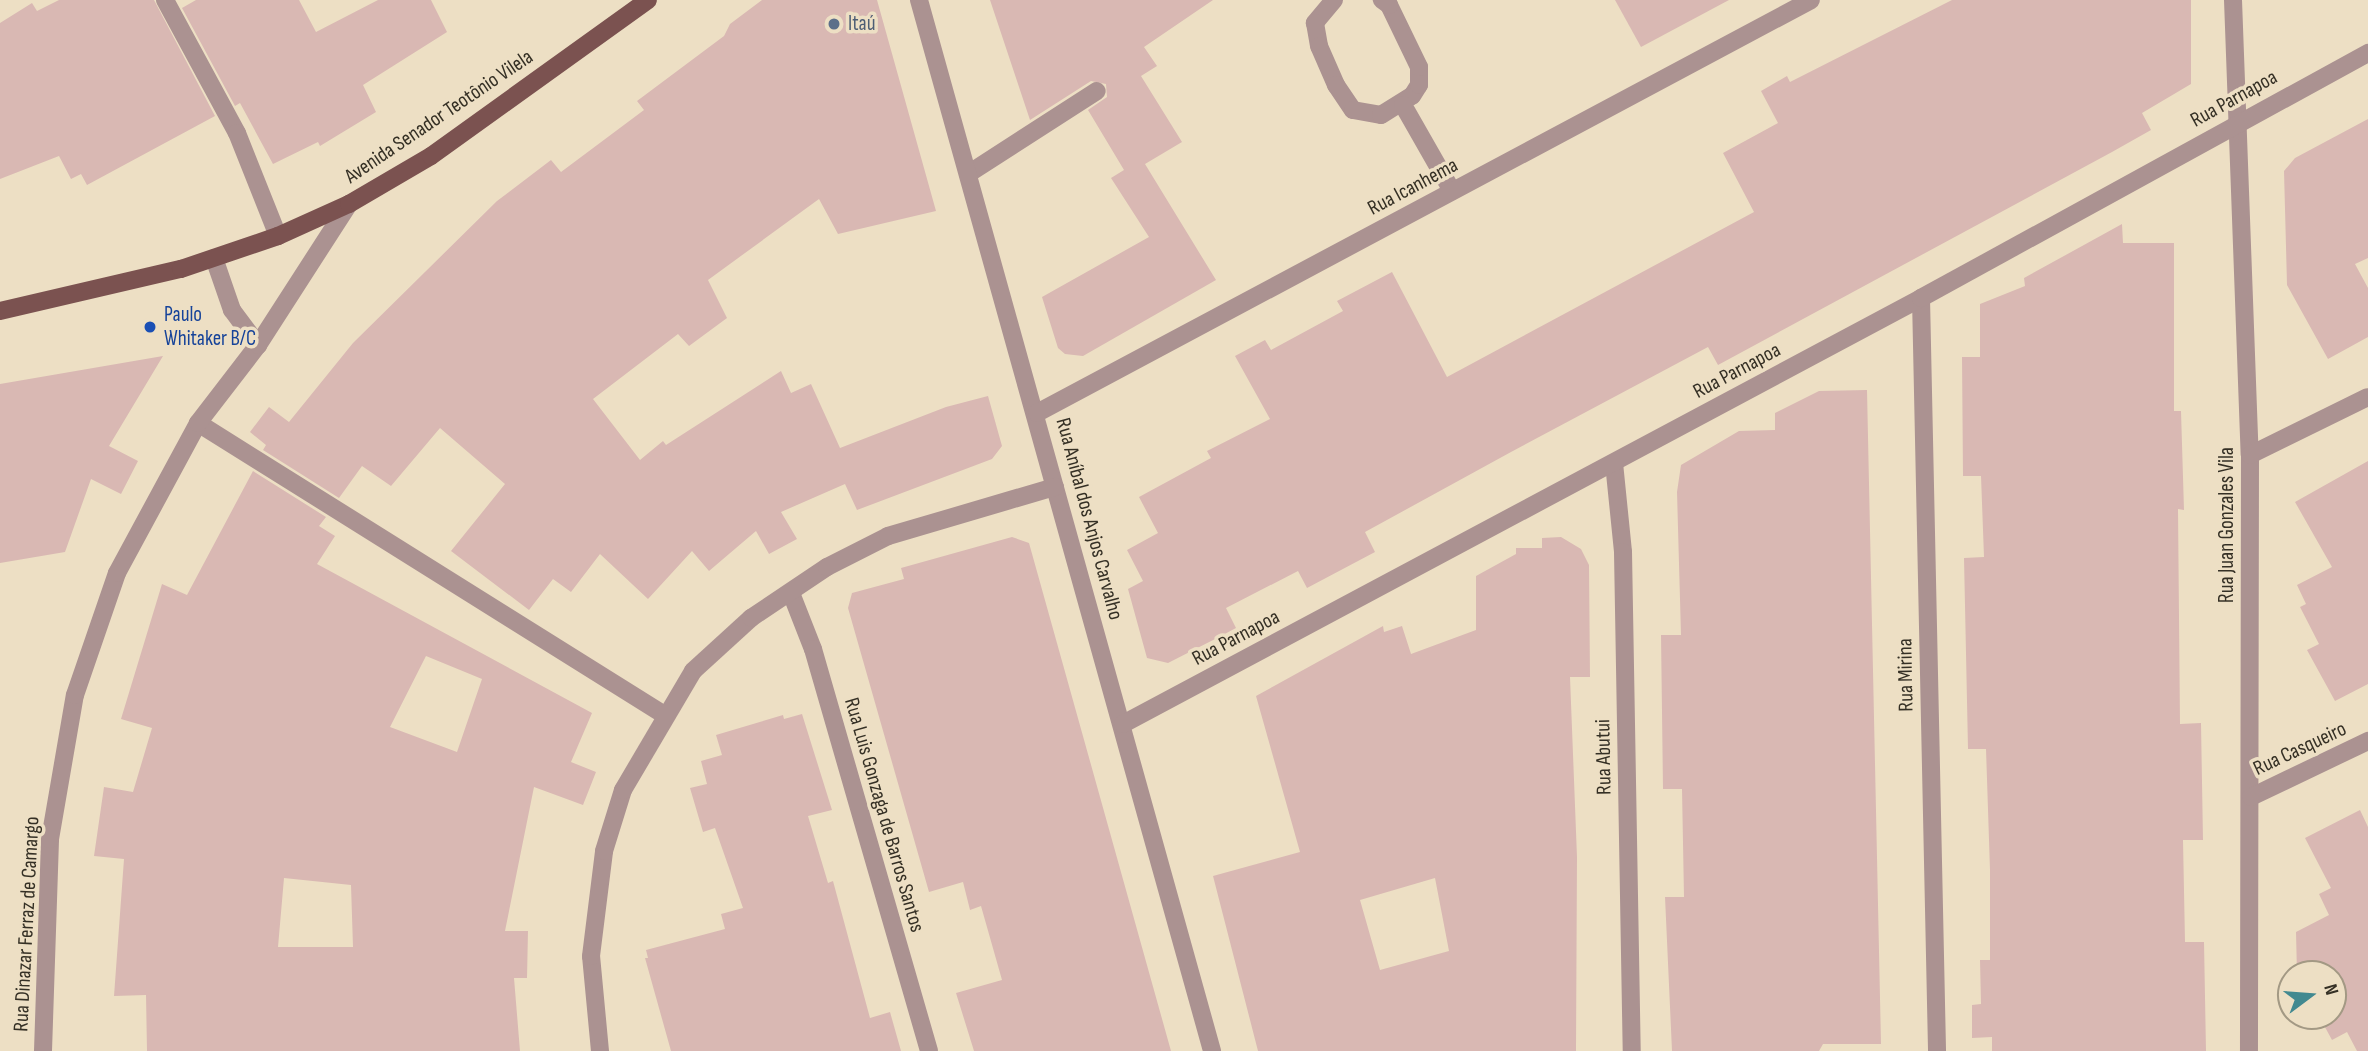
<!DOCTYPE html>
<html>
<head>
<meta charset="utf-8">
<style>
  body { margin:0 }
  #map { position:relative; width:2368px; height:1051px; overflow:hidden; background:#eddfc4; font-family:"Sofia Sans Condensed",sans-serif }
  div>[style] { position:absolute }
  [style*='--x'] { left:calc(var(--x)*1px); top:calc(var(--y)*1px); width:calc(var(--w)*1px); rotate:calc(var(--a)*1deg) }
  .building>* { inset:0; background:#d9b8b3 }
  .lane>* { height:18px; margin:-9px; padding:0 9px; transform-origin:9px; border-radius:9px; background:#ab9291 }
  .street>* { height:18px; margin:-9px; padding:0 9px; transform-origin:9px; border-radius:9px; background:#ab9291 }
  .primary>* { height:18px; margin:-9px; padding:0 9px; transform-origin:9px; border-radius:9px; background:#7b5250 }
  .dots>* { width:19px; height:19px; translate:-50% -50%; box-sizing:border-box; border:4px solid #eddfc4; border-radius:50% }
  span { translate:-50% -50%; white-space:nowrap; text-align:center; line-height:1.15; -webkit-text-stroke:7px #eddfc4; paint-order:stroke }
  .service-label { font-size:21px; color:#4e5e75 }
  .left { translate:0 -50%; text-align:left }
  .street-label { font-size:21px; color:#353025 }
  .transit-label { font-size:21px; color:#164399 }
  .north { position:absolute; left:2277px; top:960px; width:70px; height:70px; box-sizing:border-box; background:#eddfc4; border:2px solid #a39984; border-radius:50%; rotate:74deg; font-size:19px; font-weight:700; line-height:28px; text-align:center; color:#353025 }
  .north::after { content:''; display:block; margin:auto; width:24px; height:32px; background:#428990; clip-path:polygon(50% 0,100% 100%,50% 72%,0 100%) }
</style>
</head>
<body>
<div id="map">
  <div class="building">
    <div style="clip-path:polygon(59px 0,154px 0,215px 116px,87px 185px,81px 174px,71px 179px,59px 156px,0 179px,0 23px,32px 3px,37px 11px)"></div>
    <div style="clip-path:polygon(196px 0,299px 0,316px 32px,378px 0,431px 0,447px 32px,363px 85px,376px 112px,320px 146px,318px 142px,273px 164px,240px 103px,235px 106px,182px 8px)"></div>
    <div style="clip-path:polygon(762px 0,877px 0,936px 211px,838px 234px,819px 199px,708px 280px,727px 318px,689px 346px,678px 334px,593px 399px,640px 460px,663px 441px,666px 445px,781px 371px,791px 393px,811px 384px,840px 448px,946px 407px,988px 396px,1002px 446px,992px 459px,857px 510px,845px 484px,781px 512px,797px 539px,769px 554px,756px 531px,709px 571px,692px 551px,648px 599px,600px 554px,571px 592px,553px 579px,529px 610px,451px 551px,505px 484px,440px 428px,391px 486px,362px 466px,339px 498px,263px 450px,266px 445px,250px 432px,269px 407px,289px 422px,353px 343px,497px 201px,551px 160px,561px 172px,644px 110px,637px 101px,724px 36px,730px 24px)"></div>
    <div style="clip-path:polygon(990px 0,1213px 0,1144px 47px,1157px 66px,1141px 76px,1182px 142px,1145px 164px,1216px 280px,1083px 356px,1065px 354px,1058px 348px,1042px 297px,1149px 237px,1111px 178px,1124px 170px,1088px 110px,1107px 97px,1106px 84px,1091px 81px,1030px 120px)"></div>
    <div style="clip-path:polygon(1615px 0,1729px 0,1641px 47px)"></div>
    <div style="clip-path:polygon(1952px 0,2191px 0,2191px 84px,2142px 113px,2151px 130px,2112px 152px,1718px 365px,1708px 347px,1511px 452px,1365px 532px,1375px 552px,1307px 588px,1298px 571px,1226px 608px,1236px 628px,1219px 637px,1168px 663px,1147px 658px,1128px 589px,1143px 581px,1127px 550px,1158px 533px,1139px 497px,1211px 458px,1207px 451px,1270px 419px,1235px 356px,1265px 340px,1271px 350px,1343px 311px,1337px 301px,1392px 272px,1447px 377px,1754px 212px,1723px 153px,1778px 123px,1761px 91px,1787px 76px,1790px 82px)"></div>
    <div style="clip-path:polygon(2368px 119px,2368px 258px,2355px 264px,2368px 288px,2368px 337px,2328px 359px,2287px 285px,2284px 171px,2295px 158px)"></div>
    <div style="clip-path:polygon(2122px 224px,2123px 243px,2174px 243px,2174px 411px,2181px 411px,2184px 510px,2178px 509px,2180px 724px,2201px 723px,2203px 840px,2183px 840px,2185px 942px,2204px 942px,2206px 1051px,1992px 1051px,1992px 1037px,1972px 1038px,1972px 1005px,1981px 1004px,1980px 960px,1990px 960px,1990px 870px,1986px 749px,1968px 749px,1964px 558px,1984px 557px,1981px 476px,1963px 476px,1962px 357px,1980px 357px,1980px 304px,2025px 286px,2024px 278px)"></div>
    <div style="clip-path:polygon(163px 356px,109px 446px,138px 461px,121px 494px,91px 479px,65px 552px,0 563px,0 384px)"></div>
    <div style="clip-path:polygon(1867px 390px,1881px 1044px,1823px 1044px,1819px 1051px,1672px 1051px,1665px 897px,1684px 897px,1682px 789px,1663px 789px,1661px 635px,1681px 635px,1677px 492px,1681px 465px,1739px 431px,1775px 430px,1775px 413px,1819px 391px)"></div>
    <div style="clip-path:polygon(2368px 461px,2368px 684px,2335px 701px,2307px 650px,2319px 644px,2300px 607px,2306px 604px,2297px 585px,2332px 567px,2295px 502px)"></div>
    <div style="clip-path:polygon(evenodd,253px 471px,326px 517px,319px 526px,335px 536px,317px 564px,592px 713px,571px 762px,596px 772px,583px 805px,534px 787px,505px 931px,528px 931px,527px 978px,514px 978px,520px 1051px,147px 1051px,146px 995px,114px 996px,124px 859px,94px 856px,104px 787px,133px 792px,152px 728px,121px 719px,162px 584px,187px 595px,253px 471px,426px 656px,482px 679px,457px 752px,390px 727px,426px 656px,253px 471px,284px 878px,351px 885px,353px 947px,278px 947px,284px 878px)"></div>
    <div style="clip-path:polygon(1012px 537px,1029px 543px,1171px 1051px,974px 1051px,956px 993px,1002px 980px,981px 906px,970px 910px,963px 882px,929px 892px,848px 608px,852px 593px,904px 579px,901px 568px)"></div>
    <div style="clip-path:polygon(evenodd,1561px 537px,1581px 549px,1589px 565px,1590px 677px,1570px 677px,1577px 857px,1576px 1051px,1258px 1051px,1213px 876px,1300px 852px,1256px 696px,1383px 626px,1384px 632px,1402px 626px,1411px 654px,1476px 630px,1476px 576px,1516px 554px,1516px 548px,1542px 548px,1542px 538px,1561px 537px,1435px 878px,1449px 951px,1380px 970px,1360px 900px,1435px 878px)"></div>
    <div style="clip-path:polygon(802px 714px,832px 810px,808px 816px,828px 883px,833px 881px,870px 1018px,890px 1012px,901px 1051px,671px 1051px,645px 958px,648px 958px,646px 950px,725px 929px,721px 914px,743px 908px,715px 828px,703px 832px,690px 788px,707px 784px,701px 761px,722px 755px,716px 735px,783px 715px,784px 719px)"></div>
    <div style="clip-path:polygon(2360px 810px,2368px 827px,2368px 1051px,2357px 1051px,2347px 1032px,2332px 1040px,2319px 1016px,2333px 1016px,2333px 974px,2297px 974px,2296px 932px,2329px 915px,2319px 894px,2331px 888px,2305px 838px)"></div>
  </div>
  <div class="lane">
    <div style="--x:165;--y:0;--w:151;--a:61.6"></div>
    <div style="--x:237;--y:133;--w:111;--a:68.3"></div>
    <div style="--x:1334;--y:0;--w:30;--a:130"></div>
    <div style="--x:1315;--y:23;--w:23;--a:80"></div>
    <div style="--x:1319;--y:46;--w:43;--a:66.4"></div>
    <div style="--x:1336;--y:85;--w:30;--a:56"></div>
    <div style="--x:1353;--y:110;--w:28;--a:10"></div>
    <div style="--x:1381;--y:115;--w:36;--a:-32"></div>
    <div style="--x:1412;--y:96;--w:13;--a:-58"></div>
    <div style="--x:1419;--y:85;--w:18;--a:-90"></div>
    <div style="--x:1419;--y:67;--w:69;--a:-115.8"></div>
    <div style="--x:1389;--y:5;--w:9;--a:-144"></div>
    <div style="--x:1403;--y:105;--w:99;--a:60.3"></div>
    <div style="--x:968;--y:174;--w:153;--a:-32.8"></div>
    <div style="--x:198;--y:423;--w:552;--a:32.05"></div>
  </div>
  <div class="street">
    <div style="--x:919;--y:0;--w:1091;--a:74.42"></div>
    <div style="--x:2233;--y:0;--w:455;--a:87.9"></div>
    <div style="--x:2250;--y:455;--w:596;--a:90.1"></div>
    <div style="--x:214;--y:258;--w:55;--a:70.9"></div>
    <div style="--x:232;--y:310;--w:44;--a:53.4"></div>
    <div style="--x:1921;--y:298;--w:753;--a:88.78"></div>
    <div style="--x:1037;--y:413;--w:877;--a:-28.08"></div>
    <div style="--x:2250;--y:455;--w:131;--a:-26.2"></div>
    <div style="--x:1614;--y:463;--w:89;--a:84.2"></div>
    <div style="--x:1623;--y:552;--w:499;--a:89"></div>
    <div style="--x:791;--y:593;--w:60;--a:68.6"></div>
    <div style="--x:813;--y:649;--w:418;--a:73.9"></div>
    <div style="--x:1123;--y:724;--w:905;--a:-28.09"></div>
    <div style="--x:1921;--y:298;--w:510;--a:-28.73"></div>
    <div style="--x:2251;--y:797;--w:130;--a:-25.6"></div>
    <div style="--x:43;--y:1051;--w:212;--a:-88.1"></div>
    <div style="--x:50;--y:839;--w:146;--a:-80.2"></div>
    <div style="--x:75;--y:695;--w:129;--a:-71"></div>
    <div style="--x:117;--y:573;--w:170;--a:-61.6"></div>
    <div style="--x:198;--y:423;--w:98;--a:-52.4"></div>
    <div style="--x:258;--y:345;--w:168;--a:-57.2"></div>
    <div style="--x:600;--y:1051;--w:95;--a:-95.4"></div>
    <div style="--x:591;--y:956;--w:106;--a:-82.9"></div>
    <div style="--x:604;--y:851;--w:64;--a:-72.7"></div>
    <div style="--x:623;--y:790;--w:138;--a:-59.5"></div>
    <div style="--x:693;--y:671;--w:79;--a:-42.4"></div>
    <div style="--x:751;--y:618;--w:92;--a:-33.9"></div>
    <div style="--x:827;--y:567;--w:68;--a:-26.9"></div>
    <div style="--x:888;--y:536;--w:174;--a:-16.4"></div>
  </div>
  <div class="primary">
    <div style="--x:0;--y:311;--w:186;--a:-13.1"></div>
    <div style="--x:181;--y:269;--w:102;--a:-18.8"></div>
    <div style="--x:278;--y:236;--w:78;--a:-24.3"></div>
    <div style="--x:349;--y:204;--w:95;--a:-30.3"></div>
    <div style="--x:431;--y:156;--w:267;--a:-35.7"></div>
  </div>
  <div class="dots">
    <div style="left:834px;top:24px;background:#5c6f8a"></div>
    <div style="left:150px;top:327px;background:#1a4fb4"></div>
  </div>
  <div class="service-label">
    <span class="left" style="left:848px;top:24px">Itaú</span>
  </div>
  <div class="street-label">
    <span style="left:2234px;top:99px;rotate:-29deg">Rua Parnapoa</span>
    <span style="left:439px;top:117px;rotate:-34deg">Avenida Senador Teotônio Vilela</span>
    <span style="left:1413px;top:187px;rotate:-28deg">Rua Icanhema</span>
    <span style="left:1737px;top:371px;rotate:-28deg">Rua Parnapoa</span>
    <span style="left:1089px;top:519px;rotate:75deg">Rua Aníbal dos Anjos Carvalho</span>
    <span style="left:2227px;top:525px;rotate:-90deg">Rua Juan Gonzales Vila</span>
    <span style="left:1236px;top:638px;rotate:-28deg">Rua Parnapoa</span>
    <span style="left:1906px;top:675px;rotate:-91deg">Rua Mirina</span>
    <span style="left:2300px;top:749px;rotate:-25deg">Rua Casqueiro</span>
    <span style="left:1604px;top:757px;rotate:-91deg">Rua Abutui</span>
    <span style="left:884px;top:815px;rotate:74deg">Rua Luis Gonzaga de Barros Santos</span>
    <span style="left:27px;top:924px;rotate:-87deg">Rua Dinazar Ferraz de Camargo</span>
  </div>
  <div class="transit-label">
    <span class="left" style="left:164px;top:327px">Paulo<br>Whitaker B/C</span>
  </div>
  <div class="north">N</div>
</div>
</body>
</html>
